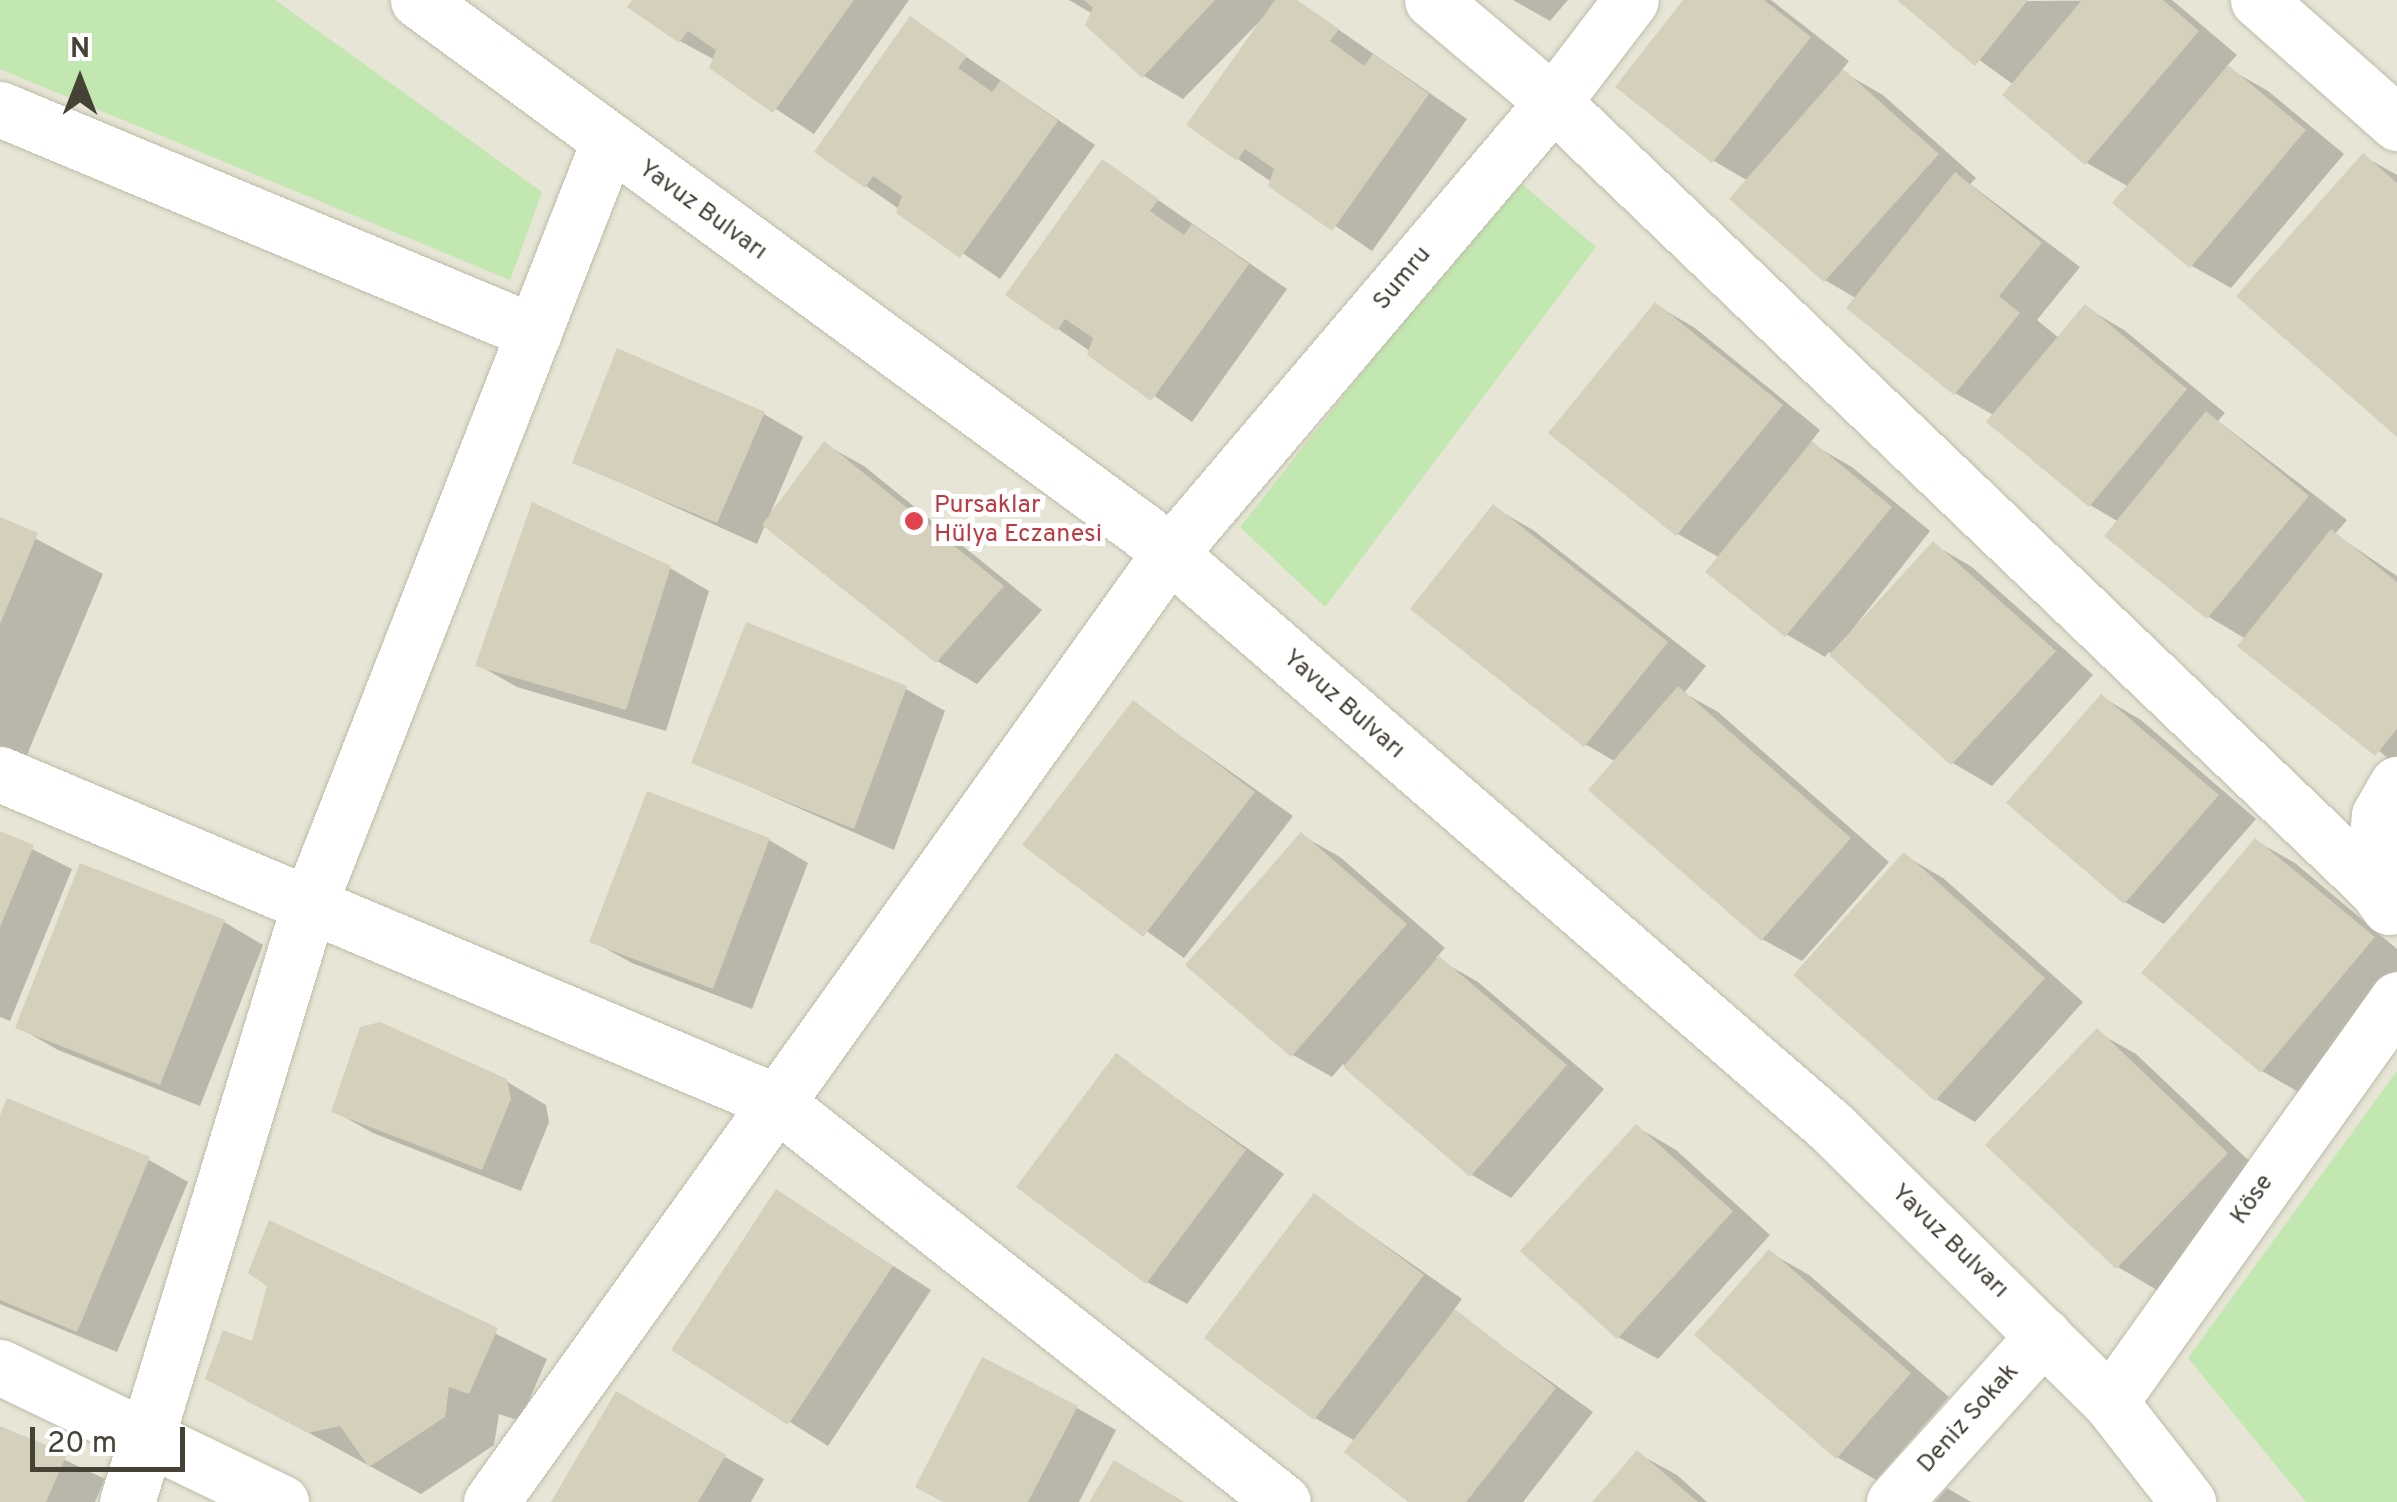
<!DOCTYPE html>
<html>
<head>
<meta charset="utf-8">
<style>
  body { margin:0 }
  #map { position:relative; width:2397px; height:1502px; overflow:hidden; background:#f3f2e7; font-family:Overpass,sans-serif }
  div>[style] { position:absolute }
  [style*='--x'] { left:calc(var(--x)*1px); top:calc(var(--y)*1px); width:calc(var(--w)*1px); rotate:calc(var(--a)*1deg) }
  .residential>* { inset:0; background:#e7e5d5 }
  .green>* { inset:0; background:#c2e7b0 }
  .shadow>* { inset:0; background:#0003 }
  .building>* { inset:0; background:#d5d0bc }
  .roads { filter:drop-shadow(0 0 2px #bebca9) drop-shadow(0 0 2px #bebca9) }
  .minor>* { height:55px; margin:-27.5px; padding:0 27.5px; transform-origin:27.5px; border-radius:27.5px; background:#fff }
  .dots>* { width:28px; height:28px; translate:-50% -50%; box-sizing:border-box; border:5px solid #fff; border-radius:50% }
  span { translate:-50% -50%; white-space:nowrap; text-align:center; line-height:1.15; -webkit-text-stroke:10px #fff; paint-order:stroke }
  .street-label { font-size:25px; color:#464336 }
  .health-label { font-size:25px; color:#be3a42 }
  .left { translate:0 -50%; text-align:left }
  .north { position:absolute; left:30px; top:30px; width:100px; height:100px; -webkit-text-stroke:8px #fff; paint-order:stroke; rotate:0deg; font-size:28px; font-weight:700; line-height:40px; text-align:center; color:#464336 }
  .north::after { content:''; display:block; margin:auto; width:35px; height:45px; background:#464336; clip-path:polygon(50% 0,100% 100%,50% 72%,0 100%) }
  .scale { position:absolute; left:30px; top:1427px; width:155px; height:45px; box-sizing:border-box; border:5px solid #464336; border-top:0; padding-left:12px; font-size:30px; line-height:35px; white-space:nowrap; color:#464336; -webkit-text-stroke:8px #fff; paint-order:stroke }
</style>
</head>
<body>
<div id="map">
  <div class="residential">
    <div style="clip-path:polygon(0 0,2397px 0,2397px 1502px,0 1502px)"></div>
  </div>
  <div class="green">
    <div style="clip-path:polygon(0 0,275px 0,542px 192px,510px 280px,0 69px)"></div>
    <div style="clip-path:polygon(1515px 178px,1596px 247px,1325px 607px,1240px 527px)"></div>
    <div style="clip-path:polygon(2397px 1071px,2397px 1502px,2306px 1502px,2188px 1358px)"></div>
  </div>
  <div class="shadow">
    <div style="clip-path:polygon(635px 0,909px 0,814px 134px,712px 67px,715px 60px,680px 41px)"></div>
    <div style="clip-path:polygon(1069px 0,1296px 0,1467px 119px,1372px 251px,1238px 159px,1272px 9px,1183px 99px,1144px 76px,1093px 14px)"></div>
    <div style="clip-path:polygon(1513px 0,1568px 0,1550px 21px)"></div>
    <div style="clip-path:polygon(1687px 0,1771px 0,1849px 61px,1841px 71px,1883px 95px,1976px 178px,1970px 184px,2080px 267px,2037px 320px,2059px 338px,2085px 307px,2124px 330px,2225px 413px,2218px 421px,2347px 520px,2335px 534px,2397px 576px,2397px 766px,2246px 639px,2209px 617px,2108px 536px,2119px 522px,2090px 505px,1995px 416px,1955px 393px,1857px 299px,1825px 280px,1748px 181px,1714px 161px)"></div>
    <div style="clip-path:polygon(2172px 0,2237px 55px,2226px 67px,2268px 91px,2344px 154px,2231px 288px,2192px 266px,2129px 187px,2087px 163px,2014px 85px,1899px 2px)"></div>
    <div style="clip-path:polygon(911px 19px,1095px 145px,1000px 279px,866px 186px)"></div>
    <div style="clip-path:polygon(2363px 156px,2397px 175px,2397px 434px)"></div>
    <div style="clip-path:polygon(1103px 162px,1287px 289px,1192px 422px,1009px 295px)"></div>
    <div style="clip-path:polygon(1656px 305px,1695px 328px,1820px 430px,1810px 443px,1852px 467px,1930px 531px,1833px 654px,1933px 544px,1972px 567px,2093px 675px,1992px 786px,1953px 763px,1829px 652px,1825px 657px,1786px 634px,1720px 558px,1678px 534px,1552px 432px)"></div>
    <div style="clip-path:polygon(764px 414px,803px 437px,770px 514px,824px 444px,864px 466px,1042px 610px,977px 684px,937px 661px,765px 525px,757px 544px,575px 462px)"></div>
    <div style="clip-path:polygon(1493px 507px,1533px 530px,1706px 666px,1684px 693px,1718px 712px,1889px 862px,1802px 961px,1762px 939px,1616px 762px,1585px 744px)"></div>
    <div style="clip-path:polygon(0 520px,103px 574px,21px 769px,0 760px)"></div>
    <div style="clip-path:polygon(670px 568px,709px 591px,666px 731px,517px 687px,478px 665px)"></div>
    <div style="clip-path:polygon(906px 689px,945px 711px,894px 850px,694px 762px)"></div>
    <div style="clip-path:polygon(2102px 697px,2141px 720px,2256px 819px,2164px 924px,2125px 902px)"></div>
    <div style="clip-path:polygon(1134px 703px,1293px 816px,1184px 958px,1026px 844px)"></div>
    <div style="clip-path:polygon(0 833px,72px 869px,10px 1021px,0 1017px)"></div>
    <div style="clip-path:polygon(1301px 835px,1340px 857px,1445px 948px,1436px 958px,1478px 982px,1604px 1089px,1511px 1198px,1472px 1175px,1343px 1064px,1332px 1077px,1293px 1055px)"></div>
    <div style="clip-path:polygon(769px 840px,808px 863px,752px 1009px,632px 963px,592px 941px)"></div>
    <div style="clip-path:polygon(2256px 841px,2295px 863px,2397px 949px,2397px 980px,2302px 1094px,2262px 1071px)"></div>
    <div style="clip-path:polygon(1904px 855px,1943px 878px,2083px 1002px,1975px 1122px,1936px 1099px)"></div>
    <div style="clip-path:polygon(81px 867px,224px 922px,263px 945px,200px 1106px,58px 1050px,18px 1027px)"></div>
    <div style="clip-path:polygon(2097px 1032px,2136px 1054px,2266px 1177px,2157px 1290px,2118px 1267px)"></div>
    <div style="clip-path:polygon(1117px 1057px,1284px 1174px,1187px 1304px,1147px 1282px)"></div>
    <div style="clip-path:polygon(506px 1081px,546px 1105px,549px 1122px,521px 1191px,373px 1133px,334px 1111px)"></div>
    <div style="clip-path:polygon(0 1122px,149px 1160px,188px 1182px,117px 1352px,0 1304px)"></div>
    <div style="clip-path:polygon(1637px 1127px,1676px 1150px,1770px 1235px,1658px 1359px,1618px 1337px)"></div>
    <div style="clip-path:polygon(777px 1192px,931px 1290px,828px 1446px,675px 1349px)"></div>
    <div style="clip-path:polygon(1315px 1196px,1462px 1299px,1453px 1311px,1593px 1412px,1523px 1502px,1412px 1502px,1355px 1441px,1315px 1418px)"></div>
    <div style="clip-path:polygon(270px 1223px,547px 1359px,520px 1421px,499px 1414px,494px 1445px,421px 1494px,208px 1378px,253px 1345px,270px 1285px)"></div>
    <div style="clip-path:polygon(1769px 1252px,1809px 1275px,1949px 1397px,1876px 1480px,1837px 1457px)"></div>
    <div style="clip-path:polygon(616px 1395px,764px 1479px,751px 1502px,554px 1502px)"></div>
    <div style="clip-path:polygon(1077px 1408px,1116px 1430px,1079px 1502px,945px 1502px)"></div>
    <div style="clip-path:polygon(0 1429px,105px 1479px,95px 1502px,0 1502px)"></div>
    <div style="clip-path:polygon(1637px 1453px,1677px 1475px,1707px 1502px,1595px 1502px)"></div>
    <div style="clip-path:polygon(1947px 1488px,1971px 1502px,1935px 1502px)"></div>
  </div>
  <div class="building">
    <div style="clip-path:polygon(632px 0,854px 0,773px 113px,709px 68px,716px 50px,688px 31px,679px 43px,627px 7px)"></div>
    <div style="clip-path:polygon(1084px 0,1215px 0,1142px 78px,1085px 25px,1093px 8px)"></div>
    <div style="clip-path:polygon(1275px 0,1297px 0,1339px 29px,1330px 41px,1364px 66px,1373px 54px,1429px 94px,1332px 231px,1268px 186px,1274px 169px,1245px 149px,1237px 161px,1186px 125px)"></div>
    <div style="clip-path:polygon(1683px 0,1764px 0,1811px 37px,1712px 163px,1615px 87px)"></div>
    <div style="clip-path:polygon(1897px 0,2028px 0,1975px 66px)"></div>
    <div style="clip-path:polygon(2082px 0,2163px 0,2199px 31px,2085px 165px,2002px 95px)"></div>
    <div style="clip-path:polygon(910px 16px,967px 56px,958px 68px,992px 92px,1001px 80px,1058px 121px,960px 258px,896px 213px,902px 196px,873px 176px,865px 188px,814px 152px)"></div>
    <div style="clip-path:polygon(2228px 65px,2306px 130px,2190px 268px,2112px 203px)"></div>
    <div style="clip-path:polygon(1843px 69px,1939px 154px,1824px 282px,1729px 199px)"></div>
    <div style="clip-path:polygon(2363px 153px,2397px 183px,2397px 437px,2236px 296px)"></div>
    <div style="clip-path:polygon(1102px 159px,1159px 199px,1150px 211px,1184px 235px,1192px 224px,1249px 264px,1151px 401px,1087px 355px,1093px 338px,1065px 319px,1057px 331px,1005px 295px)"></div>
    <div style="clip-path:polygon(1955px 172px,2042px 243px,1999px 296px,2020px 313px,1954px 395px,1846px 308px)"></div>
    <div style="clip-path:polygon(1655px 302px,1783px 405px,1676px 536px,1548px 433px)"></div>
    <div style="clip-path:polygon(2085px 304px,2187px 389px,2089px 507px,1986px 422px)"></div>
    <div style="clip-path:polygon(617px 348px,765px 412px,717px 523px,572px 463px)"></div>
    <div style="clip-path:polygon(2206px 411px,2309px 496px,2207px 619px,2104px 536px)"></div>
    <div style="clip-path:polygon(824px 441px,1004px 586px,936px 663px,762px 525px)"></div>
    <div style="clip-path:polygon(1812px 441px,1892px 507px,1785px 637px,1705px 572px)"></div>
    <div style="clip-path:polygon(532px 502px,671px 566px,626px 710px,475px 666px)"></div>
    <div style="clip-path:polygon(1493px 504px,1668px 642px,1584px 747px,1410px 609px)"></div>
    <div style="clip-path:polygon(0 517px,38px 533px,0 624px)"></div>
    <div style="clip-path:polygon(2331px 529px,2397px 582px,2397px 729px,2375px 756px,2237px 646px)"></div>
    <div style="clip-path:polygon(1933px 541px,2056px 651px,1951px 765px,1829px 655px)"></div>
    <div style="clip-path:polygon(746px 622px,907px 686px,854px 829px,691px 763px)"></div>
    <div style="clip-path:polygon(1678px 686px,1851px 838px,1761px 941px,1588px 790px)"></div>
    <div style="clip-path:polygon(2101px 694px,2219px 795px,2124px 904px,2006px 803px)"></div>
    <div style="clip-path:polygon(1133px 700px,1255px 792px,1143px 937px,1022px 845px)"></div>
    <div style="clip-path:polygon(647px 791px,770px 838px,713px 989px,589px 942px)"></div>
    <div style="clip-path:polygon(0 831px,34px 845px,0 927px)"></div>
    <div style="clip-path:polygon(1301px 832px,1407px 924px,1291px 1057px,1185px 965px)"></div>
    <div style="clip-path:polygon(2255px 838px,2375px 937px,2261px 1073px,2141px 973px)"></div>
    <div style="clip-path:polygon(1904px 852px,2045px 978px,1935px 1101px,1793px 975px)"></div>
    <div style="clip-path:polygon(80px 863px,225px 920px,160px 1085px,15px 1028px)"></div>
    <div style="clip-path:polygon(1439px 956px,1567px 1065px,1470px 1177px,1343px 1067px)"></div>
    <div style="clip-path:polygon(380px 1022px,507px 1079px,511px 1099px,482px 1170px,331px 1112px,360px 1027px)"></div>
    <div style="clip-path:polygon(2097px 1028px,2228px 1153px,2116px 1269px,1985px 1145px)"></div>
    <div style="clip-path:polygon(1116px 1053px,1246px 1150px,1146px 1284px,1016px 1187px)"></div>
    <div style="clip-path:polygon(7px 1098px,150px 1157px,77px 1332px,0 1300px,0 1115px)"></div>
    <div style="clip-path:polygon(1636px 1124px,1733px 1211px,1617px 1339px,1520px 1251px)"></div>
    <div style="clip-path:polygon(776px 1189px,893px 1266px,788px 1425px,671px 1350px)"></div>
    <div style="clip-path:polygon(1314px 1193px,1424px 1275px,1314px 1420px,1204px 1338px)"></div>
    <div style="clip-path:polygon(269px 1220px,498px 1328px,469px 1394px,449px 1387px,445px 1417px,369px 1467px,340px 1426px,308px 1433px,205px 1379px,223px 1330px,252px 1341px,267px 1286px,248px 1273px)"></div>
    <div style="clip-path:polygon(1769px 1249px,1911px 1373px,1836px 1459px,1694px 1335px)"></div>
    <div style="clip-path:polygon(1455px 1309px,1556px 1388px,1466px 1502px,1408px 1502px,1344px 1452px)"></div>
    <div style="clip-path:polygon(982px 1357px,1078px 1406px,1028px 1502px,943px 1502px,915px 1487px)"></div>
    <div style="clip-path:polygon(616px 1391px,726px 1455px,698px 1502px,551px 1502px)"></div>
    <div style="clip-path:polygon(0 1426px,67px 1454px,46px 1502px,0 1502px)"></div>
    <div style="clip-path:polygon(1637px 1450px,1698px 1502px,1592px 1502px)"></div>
    <div style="clip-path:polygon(1114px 1460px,1184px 1502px,1089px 1502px)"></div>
  </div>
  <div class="roads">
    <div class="minor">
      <div style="--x:418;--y:0;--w:897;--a:36.21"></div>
      <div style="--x:1142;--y:530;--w:910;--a:40.9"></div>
      <div style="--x:1830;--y:1126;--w:393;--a:44.6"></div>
      <div style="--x:2110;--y:1402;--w:127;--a:52"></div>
      <div style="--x:1432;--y:0;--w:158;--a:40.1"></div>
      <div style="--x:1553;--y:102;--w:1137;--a:43.72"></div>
      <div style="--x:2258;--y:0;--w:186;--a:41.5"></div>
      <div style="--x:0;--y:109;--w:579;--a:22.67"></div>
      <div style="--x:0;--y:774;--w:839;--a:22.87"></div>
      <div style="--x:773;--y:1100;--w:649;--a:38.25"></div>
      <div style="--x:2389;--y:907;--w:24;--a:-126"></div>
      <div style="--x:2375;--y:888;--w:33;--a:-90"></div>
      <div style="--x:2375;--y:855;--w:40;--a:-84.3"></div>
      <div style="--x:2379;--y:815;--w:36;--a:-60"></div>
      <div style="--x:0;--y:1367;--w:312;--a:25.7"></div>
      <div style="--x:2110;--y:1402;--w:495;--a:-54.5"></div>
      <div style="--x:127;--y:1502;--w:624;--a:-73.05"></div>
      <div style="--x:309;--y:905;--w:819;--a:-68.58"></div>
      <div style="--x:491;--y:1502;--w:1165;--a:-54.43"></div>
      <div style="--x:1169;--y:554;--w:593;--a:-49.65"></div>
      <div style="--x:1553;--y:102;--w:128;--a:-52.6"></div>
      <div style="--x:1894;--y:1502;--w:224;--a:-48.1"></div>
    </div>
  </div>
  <div class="dots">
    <div style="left:914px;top:521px;background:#e0444e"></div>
  </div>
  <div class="street-label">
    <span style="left:702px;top:211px;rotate:36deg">Yavuz Bulvarı</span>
    <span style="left:1403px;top:279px;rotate:-50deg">Sumru</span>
    <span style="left:1343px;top:705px;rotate:41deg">Yavuz Bulvarı</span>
    <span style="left:2253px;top:1200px;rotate:-55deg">Köse</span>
    <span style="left:1949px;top:1242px;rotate:44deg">Yavuz Bulvarı</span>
    <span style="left:1969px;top:1419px;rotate:-48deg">Deniz Sokak</span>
  </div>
  <div class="health-label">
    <span class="left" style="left:934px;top:521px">Pursaklar<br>Hülya Eczanesi</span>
  </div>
  <div class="north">N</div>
  <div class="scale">20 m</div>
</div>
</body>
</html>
